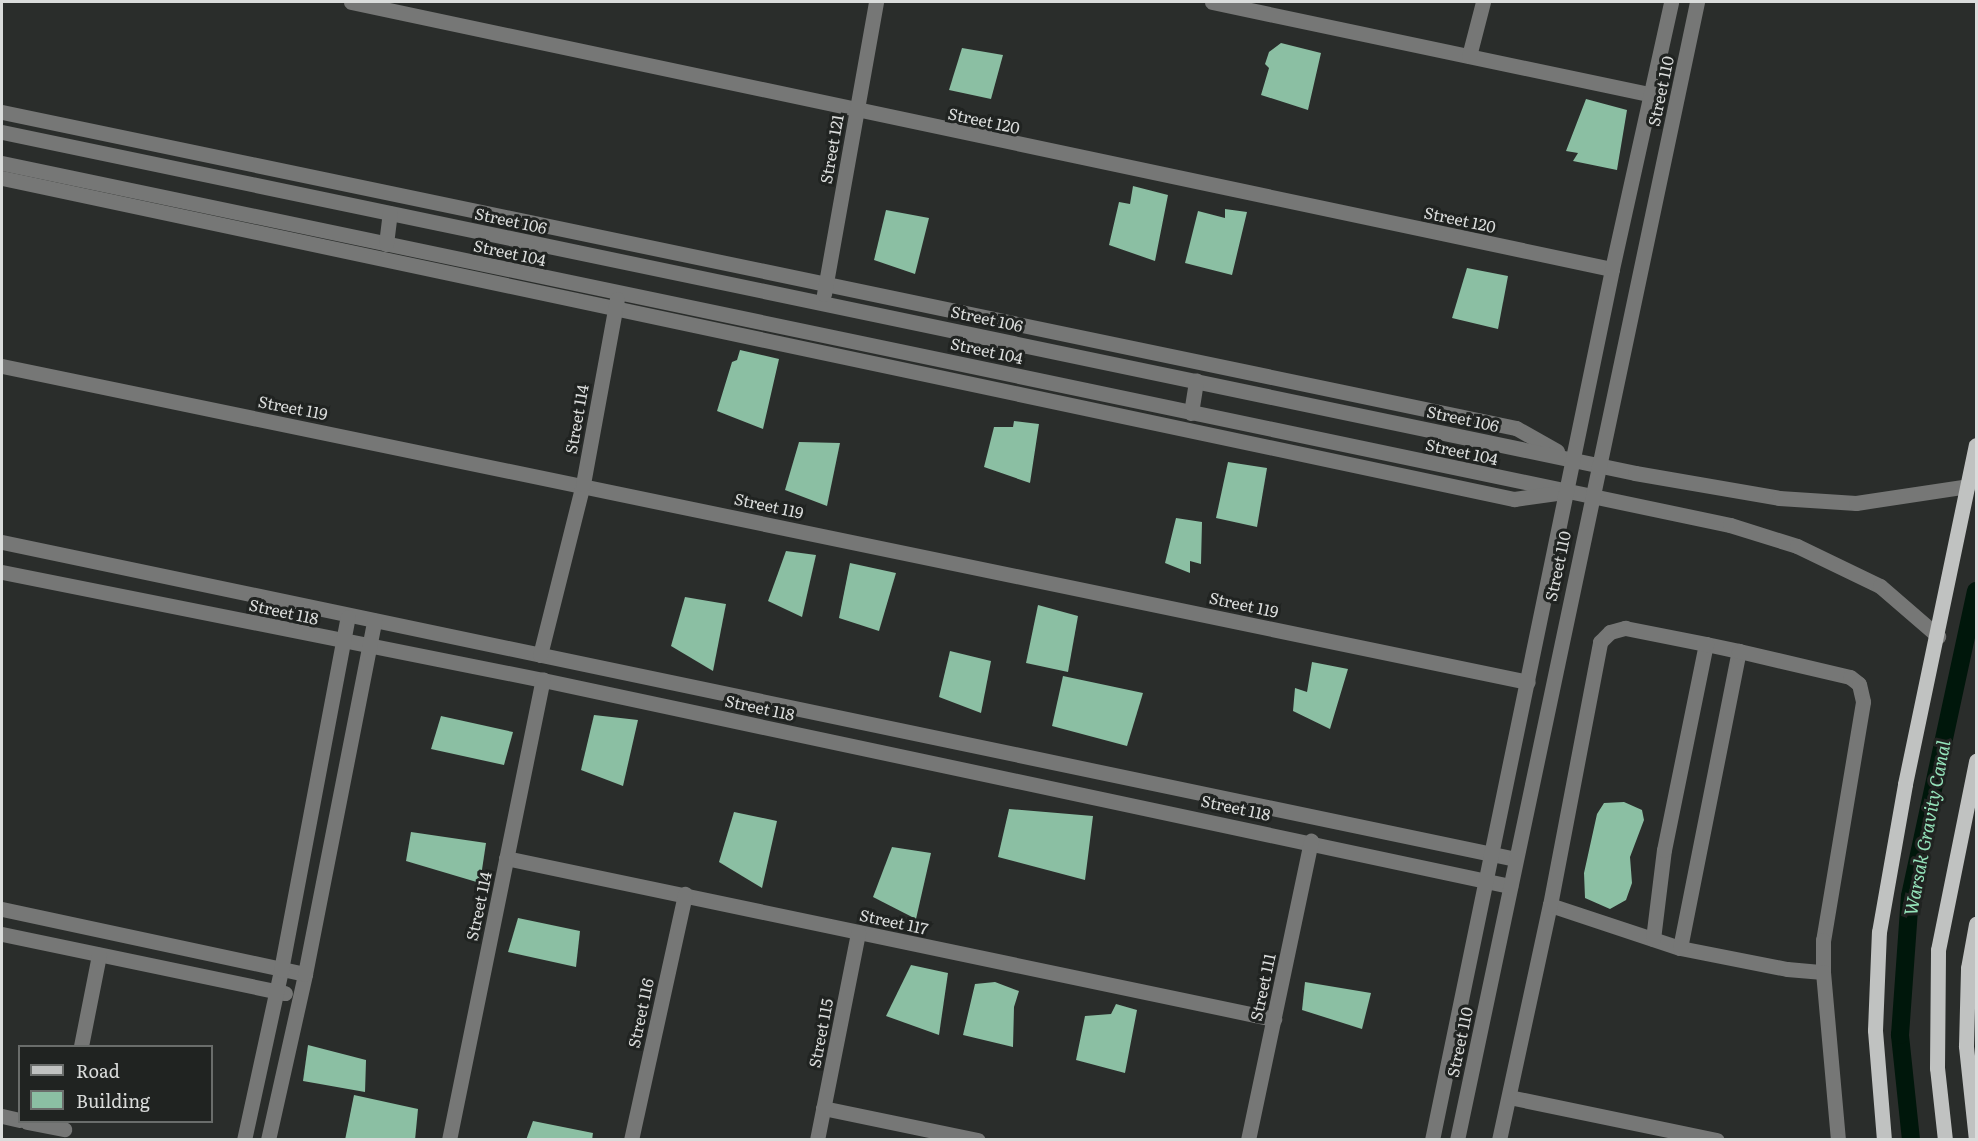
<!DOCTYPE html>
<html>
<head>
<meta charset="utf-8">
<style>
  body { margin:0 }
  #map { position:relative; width:1978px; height:1141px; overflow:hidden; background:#2a2d2b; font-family:Literata,serif }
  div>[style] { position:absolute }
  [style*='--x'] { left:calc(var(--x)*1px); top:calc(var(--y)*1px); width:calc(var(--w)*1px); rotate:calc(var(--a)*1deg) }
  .canal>* { height:18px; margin:-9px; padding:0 9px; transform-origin:9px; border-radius:9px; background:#00170b }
  .building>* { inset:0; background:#8bbfa3 }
  .minor>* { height:15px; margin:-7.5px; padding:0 7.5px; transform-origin:7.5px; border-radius:7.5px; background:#767776 }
  .major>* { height:15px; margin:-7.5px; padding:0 7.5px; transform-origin:7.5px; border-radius:7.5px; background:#c0c2c1 }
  span { translate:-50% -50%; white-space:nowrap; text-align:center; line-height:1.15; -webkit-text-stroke:6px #202321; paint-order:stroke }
  .street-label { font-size:16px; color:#dadcdb }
  .water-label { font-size:18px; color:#95e4bb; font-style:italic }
  .frame { position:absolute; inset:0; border:3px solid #dadcdb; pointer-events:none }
  .legend { position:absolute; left:18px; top:1045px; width:195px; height:78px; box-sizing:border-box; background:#202321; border:2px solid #6a6d6b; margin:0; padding:8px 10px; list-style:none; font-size:18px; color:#dadcdb }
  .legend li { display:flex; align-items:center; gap:12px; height:30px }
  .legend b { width:30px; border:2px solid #6a6d6b }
</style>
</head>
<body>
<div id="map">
  <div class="canal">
    <div style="--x:1911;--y:1140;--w:106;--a:-96"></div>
    <div style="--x:1900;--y:1035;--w:139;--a:-85.9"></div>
    <div style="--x:1910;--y:896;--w:312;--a:-77.8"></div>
  </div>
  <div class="building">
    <div style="clip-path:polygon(1281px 43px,1321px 53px,1308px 110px,1261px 95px,1269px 68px,1265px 64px,1269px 52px)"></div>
    <div style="clip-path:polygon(962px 48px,1003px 55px,991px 99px,949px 90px)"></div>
    <div style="clip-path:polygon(1586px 99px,1627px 110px,1617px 170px,1573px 161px,1578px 153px,1566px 151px)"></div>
    <div style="clip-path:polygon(1133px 186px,1168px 195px,1155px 261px,1109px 245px,1119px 202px,1130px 204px)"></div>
    <div style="clip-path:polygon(1225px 209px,1247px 212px,1232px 275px,1185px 263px,1198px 211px,1225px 218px)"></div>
    <div style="clip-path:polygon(886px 210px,929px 218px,915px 274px,874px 260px)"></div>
    <div style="clip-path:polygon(1467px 268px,1508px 276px,1498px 329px,1452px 318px)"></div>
    <div style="clip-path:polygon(740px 350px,779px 359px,763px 429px,717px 411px,732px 362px,737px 360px)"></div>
    <div style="clip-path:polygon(1014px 421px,1039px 424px,1030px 483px,984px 467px,994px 427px,1013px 427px)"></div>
    <div style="clip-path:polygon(799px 442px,840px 443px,827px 506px,785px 490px)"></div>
    <div style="clip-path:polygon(1228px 462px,1267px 468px,1257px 527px,1216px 518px)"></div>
    <div style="clip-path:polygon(1176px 518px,1202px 522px,1201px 564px,1190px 561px,1190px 573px,1165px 563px)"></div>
    <div style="clip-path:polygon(786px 551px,816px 555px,802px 617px,768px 601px)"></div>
    <div style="clip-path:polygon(850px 563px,896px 573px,879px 631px,839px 618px)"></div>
    <div style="clip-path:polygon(685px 597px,726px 604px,713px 671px,671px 646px)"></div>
    <div style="clip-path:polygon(1038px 605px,1078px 616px,1068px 672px,1026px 663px)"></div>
    <div style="clip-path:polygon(950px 651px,991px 661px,981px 713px,939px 697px)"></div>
    <div style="clip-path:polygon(1312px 662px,1348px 669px,1330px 729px,1293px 711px,1295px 688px,1307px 692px)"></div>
    <div style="clip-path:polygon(1063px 676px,1143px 693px,1127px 746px,1052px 726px)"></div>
    <div style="clip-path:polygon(594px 715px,638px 720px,623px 786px,581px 770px)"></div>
    <div style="clip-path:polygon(441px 716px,513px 732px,504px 765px,431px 749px)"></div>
    <div style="clip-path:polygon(1624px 802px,1642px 810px,1644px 820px,1630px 857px,1632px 883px,1626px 900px,1610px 909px,1585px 898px,1584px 873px,1597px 814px,1604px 803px)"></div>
    <div style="clip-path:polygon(1009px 809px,1093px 816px,1085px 880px,998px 857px)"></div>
    <div style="clip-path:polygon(734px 812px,777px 821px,762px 888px,719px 862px)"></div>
    <div style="clip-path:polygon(411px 832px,486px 843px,480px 883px,406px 861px)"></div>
    <div style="clip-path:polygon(892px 847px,931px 853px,916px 919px,873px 897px)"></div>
    <div style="clip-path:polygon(518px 918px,580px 931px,576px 967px,508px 952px)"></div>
    <div style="clip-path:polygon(911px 965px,948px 973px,939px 1035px,886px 1016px)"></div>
    <div style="clip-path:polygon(995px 982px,1019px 991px,1014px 1007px,1013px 1047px,963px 1035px,975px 984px)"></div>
    <div style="clip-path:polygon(1305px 982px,1371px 993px,1362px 1029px,1302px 1010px)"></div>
    <div style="clip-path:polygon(1116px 1004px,1137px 1010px,1125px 1073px,1076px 1060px,1085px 1016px,1111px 1014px)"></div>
    <div style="clip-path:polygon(308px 1045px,366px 1060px,365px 1092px,303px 1081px)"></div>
    <div style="clip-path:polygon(354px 1095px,418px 1109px,415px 1140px,345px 1140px)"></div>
    <div style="clip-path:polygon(533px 1121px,593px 1133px,592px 1140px,526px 1140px)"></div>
  </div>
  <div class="minor">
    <div style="--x:351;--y:2;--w:1289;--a:11.96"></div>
    <div style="--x:1212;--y:2;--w:448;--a:11.9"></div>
    <div style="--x:1469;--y:56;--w:56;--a:-75.5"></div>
    <div style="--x:2;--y:112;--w:1547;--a:11.79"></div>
    <div style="--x:1516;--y:428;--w:47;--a:29.3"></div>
    <div style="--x:2;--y:132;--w:1668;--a:11.79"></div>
    <div style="--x:1635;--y:473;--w:146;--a:9.8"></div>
    <div style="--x:1779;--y:498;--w:77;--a:3.7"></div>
    <div style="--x:1856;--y:503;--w:113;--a:-8.6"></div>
    <div style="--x:2;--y:163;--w:1766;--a:11.83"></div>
    <div style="--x:1730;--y:525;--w:70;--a:17.4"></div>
    <div style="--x:1797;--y:546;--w:92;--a:25.7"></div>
    <div style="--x:1880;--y:586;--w:77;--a:40.8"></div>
    <div style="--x:2;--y:178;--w:1546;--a:11.99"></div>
    <div style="--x:1514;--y:499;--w:43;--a:-7.9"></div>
    <div style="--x:386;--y:244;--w:31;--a:-83"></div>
    <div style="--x:824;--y:294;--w:297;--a:-79.9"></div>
    <div style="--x:2;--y:366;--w:1558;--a:11.7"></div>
    <div style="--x:1191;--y:413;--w:33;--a:-81"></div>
    <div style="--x:2;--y:542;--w:1546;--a:11.83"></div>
    <div style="--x:2;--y:572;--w:552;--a:11.29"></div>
    <div style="--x:543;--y:680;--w:989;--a:12.03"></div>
    <div style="--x:540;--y:655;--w:176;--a:-75.9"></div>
    <div style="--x:583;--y:484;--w:188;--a:-79.6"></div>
    <div style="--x:506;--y:858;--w:785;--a:11.84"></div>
    <div style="--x:1550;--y:905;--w:137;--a:18.3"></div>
    <div style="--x:1680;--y:948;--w:109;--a:11.1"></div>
    <div style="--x:1787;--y:969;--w:36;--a:5"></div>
    <div style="--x:2;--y:909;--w:310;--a:12.1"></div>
    <div style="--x:2;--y:934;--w:289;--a:11.8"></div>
    <div style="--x:1653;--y:939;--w:90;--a:-83"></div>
    <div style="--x:1664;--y:850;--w:210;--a:-78.5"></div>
    <div style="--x:1706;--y:644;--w:34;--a:12"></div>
    <div style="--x:1680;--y:948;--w:303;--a:-78.8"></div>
    <div style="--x:1739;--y:651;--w:114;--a:13.2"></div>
    <div style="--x:1850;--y:677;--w:11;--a:38"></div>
    <div style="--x:1859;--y:684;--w:18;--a:77"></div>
    <div style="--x:1863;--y:702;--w:241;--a:99.5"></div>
    <div style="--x:1823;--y:940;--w:32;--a:90"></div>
    <div style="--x:1823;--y:972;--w:169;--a:84.9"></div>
    <div style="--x:81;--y:1046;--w:93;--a:-78.8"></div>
    <div style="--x:1509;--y:1097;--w:212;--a:11.7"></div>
    <div style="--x:823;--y:1108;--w:158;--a:11.7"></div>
    <div style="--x:2;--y:1116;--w:18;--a:13"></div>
    <div style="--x:27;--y:1122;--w:38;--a:11"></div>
    <div style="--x:244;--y:1140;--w:174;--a:-77.7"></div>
    <div style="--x:281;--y:970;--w:359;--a:-79.3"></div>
    <div style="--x:268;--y:1140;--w:170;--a:-77.4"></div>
    <div style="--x:305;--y:974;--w:360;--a:-78.9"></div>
    <div style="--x:449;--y:1140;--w:470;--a:-78.5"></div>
    <div style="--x:631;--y:1140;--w:252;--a:-77.6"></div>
    <div style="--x:817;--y:1140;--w:212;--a:-78.8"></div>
    <div style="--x:1248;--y:1140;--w:306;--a:-78.1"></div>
    <div style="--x:1432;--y:1140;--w:889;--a:-78.32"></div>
    <div style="--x:1612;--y:269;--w:273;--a:-77.5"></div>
    <div style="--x:1457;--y:1140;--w:1163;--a:-78.09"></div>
    <div style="--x:1499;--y:1140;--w:240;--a:-77.8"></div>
    <div style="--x:1550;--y:905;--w:268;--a:-79.2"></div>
    <div style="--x:1600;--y:642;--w:14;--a:-45"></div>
    <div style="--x:1610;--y:632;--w:16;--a:-15"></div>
    <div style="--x:1625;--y:628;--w:83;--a:11.2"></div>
  </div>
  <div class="major">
    <div style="--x:1884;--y:1140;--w:110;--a:-94.7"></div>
    <div style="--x:1875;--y:1030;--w:98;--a:-87.7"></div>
    <div style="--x:1879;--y:932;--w:150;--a:-80"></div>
    <div style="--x:1905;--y:784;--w:346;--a:-78.2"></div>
    <div style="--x:1945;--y:1140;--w:72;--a:-96.3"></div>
    <div style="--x:1937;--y:1068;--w:118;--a:-89.5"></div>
    <div style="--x:1938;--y:950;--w:193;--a:-78.6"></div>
    <div style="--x:1976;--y:1140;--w:95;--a:-96.1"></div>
    <div style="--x:1966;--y:1046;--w:78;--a:-88.5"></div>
    <div style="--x:1968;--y:968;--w:45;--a:-79.7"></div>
  </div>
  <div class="street-label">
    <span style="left:1660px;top:91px;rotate:-78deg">Street 110</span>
    <span style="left:984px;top:120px;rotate:12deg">Street 120</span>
    <span style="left:831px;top:149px;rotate:-80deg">Street 121</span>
    <span style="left:1460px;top:219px;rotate:12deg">Street 120</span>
    <span style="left:511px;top:220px;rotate:12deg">Street 106</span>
    <span style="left:510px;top:252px;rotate:12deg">Street 104</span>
    <span style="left:987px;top:318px;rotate:12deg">Street 106</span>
    <span style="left:987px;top:350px;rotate:12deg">Street 104</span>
    <span style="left:293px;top:407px;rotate:11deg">Street 119</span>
    <span style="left:1463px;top:418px;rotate:12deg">Street 106</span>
    <span style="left:576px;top:419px;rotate:-80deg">Street 114</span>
    <span style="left:1462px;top:451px;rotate:12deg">Street 104</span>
    <span style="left:769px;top:505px;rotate:12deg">Street 119</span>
    <span style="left:1557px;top:566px;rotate:-78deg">Street 110</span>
    <span style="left:1244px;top:604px;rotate:12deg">Street 119</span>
    <span style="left:284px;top:611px;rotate:12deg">Street 118</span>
    <span style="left:760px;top:707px;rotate:12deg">Street 118</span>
    <span style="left:1236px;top:807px;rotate:12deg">Street 118</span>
    <span style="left:478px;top:906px;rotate:-78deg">Street 114</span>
    <span style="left:894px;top:921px;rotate:12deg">Street 117</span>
    <span style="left:1262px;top:987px;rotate:-78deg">Street 111</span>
    <span style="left:640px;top:1013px;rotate:-78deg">Street 116</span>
    <span style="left:820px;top:1033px;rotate:-79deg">Street 115</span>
    <span style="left:1459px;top:1042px;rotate:-78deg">Street 110</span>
  </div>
  <div class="water-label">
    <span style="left:1927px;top:828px;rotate:-79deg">Warsak Gravity Canal</span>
  </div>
  <div class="frame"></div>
  <ul class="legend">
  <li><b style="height:8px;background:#c0c2c1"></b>Road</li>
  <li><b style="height:16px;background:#8bbfa3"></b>Building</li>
  </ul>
</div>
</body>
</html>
